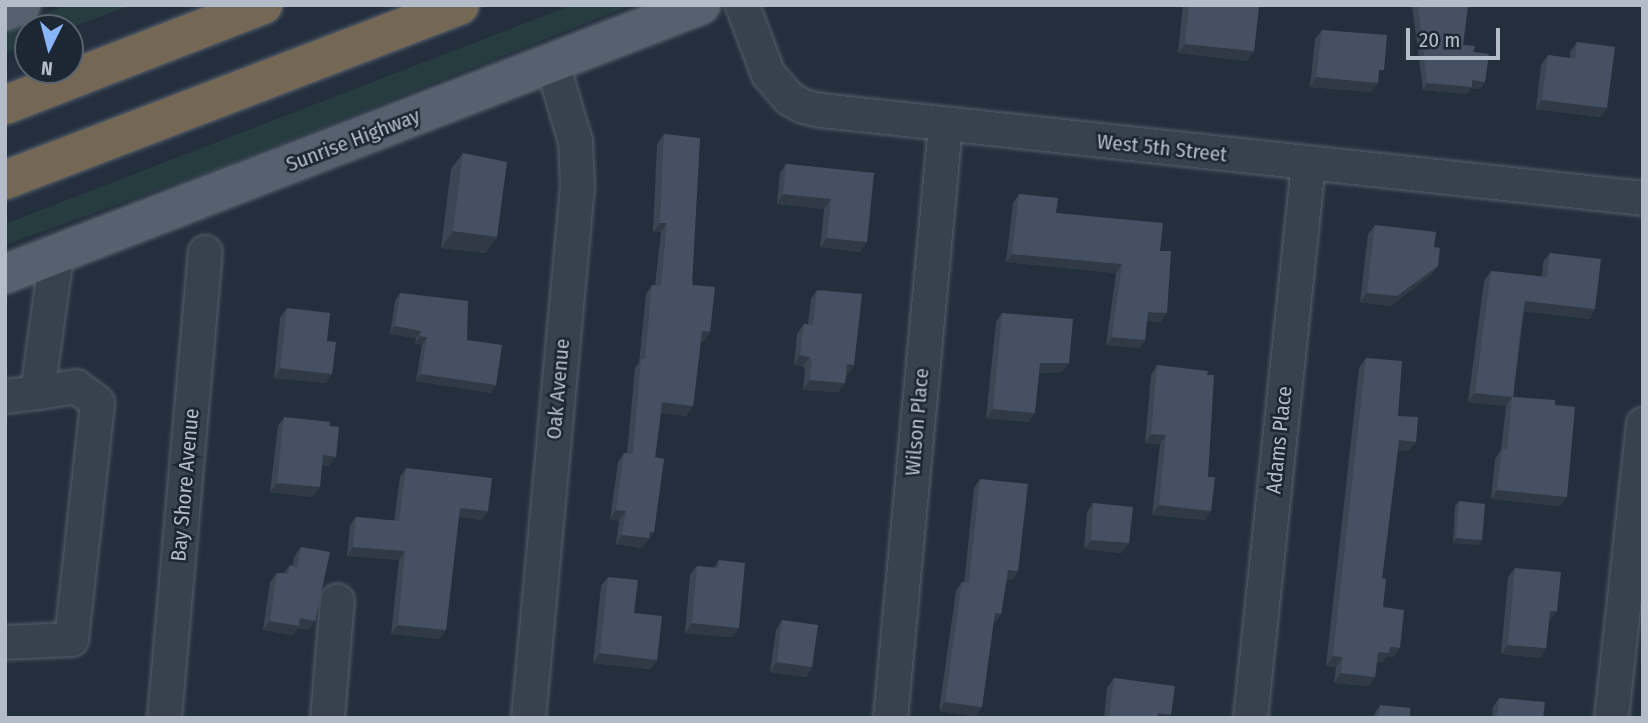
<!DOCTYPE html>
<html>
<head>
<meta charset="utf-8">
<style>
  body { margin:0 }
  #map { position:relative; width:1648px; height:723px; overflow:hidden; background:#242f3e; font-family:"Fira Sans Condensed",sans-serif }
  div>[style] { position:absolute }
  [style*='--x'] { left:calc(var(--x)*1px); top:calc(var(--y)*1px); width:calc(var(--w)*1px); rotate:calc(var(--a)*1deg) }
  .green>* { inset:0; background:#263c3f }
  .roads { filter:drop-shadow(0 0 2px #565f6c) drop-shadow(0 0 2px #565f6c) }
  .minor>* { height:33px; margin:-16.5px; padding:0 16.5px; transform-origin:16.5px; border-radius:16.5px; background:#38414e }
  .major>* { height:38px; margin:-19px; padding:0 19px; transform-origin:19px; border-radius:19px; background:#56606e }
  .highway>* { height:38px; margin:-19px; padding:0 19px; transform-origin:19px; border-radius:19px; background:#746855 }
  .wall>* { inset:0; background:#3b4654 }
  .shaded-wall>* { inset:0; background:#303945 }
  .building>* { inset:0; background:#455162 }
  span { translate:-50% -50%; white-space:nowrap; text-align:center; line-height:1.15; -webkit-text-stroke:5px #1d2633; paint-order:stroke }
  .street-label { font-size:21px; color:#b4bcc9 }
  .frame { position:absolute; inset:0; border:7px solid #b4bcc9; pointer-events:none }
  .north { position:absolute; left:14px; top:14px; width:70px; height:70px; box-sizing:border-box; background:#1d2633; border:2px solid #59626f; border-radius:50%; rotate:186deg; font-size:19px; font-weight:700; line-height:28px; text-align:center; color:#b4bcc9 }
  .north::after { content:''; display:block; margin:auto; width:24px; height:32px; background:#8ab4f8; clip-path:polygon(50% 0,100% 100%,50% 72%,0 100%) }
  .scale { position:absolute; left:1406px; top:28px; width:94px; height:32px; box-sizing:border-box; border:4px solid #b4bcc9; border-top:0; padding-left:9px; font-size:21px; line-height:24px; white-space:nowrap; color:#b4bcc9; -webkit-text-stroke:5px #1d2633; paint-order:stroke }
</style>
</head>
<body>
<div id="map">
  <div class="green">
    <div style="clip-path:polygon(68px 5px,131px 5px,70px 28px,28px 28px,28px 44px,5px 53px,5px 29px)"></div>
    <div style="clip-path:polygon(572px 5px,632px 5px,225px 166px,5px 245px,5px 224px)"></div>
  </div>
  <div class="roads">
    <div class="minor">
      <div style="--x:742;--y:5;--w:74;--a:69.4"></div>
      <div style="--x:768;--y:74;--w:32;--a:49"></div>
      <div style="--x:789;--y:98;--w:16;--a:30"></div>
      <div style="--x:803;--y:106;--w:18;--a:13"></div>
      <div style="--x:821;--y:110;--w:827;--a:6.11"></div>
      <div style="--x:5;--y:396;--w:32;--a:-7"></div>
      <div style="--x:37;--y:392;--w:138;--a:-82.1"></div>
      <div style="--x:5;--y:642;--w:66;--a:-2.6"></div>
      <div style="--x:71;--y:639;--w:238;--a:-83.7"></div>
      <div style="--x:97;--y:402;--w:26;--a:-143"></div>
      <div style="--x:76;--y:386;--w:39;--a:171"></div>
      <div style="--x:164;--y:718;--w:468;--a:-85"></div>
      <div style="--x:327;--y:718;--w:118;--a:-85.2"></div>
      <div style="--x:528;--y:718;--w:534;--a:-84.74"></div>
      <div style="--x:577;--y:186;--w:45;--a:-92.5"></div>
      <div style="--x:575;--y:141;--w:80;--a:-106.6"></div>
      <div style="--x:890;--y:718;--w:596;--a:-84.7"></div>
      <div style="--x:1250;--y:718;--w:558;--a:-84.03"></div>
      <div style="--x:1611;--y:718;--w:296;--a:-83.8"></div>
    </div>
    <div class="major">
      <div style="--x:5;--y:11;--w:17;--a:-21"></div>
      <div style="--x:5;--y:274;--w:746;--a:-21.13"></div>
    </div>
    <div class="highway">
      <div style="--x:5;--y:105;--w:277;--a:-21.2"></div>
      <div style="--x:5;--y:180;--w:487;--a:-21"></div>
    </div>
  </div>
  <div class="wall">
    <div style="clip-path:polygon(1183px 5px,1259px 5px,1254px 51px,1247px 61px,1178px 53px)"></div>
    <div style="clip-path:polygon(1412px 5px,1468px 5px,1463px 45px,1473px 52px,1485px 82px,1480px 89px,1471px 88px,1467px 94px,1423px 90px)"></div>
    <div style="clip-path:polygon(1322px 30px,1378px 78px,1371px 92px,1310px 87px,1315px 39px)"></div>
    <div style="clip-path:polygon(1577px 42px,1601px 117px,1536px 109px,1541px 65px,1548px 55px,1570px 58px,1570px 52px)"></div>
    <div style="clip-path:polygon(664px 134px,704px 342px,701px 341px,693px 406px,686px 416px,661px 413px,655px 457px,654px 532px,642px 548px,616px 544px,619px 521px,610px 519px,618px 462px,624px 453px,627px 453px,635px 368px,639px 363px,646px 294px,652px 285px,655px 285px,661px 232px,653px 232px,657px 144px)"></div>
    <div style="clip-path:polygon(463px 153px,486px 253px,441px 248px,451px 169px)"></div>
    <div style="clip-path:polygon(786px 164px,874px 173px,860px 252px,820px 247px,824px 209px,777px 204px,780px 173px)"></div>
    <div style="clip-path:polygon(1019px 194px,1056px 213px,1160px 251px,1161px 322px,1147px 321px,1145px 340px,1139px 348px,1106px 345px,1116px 273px,1006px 262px,1013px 203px)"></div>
    <div style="clip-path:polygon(1375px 225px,1434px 247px,1438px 266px,1431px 275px,1391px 306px,1360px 302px,1368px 234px)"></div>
    <div style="clip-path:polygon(1550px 253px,1595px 309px,1589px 319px,1524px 311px,1513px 397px,1555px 405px,1567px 497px,1560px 506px,1491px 499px,1495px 459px,1501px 450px,1506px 406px,1468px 402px,1484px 281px,1491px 271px,1542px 277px,1543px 262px)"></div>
    <div style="clip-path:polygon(817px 290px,848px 375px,846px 374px,845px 383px,838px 392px,803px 390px,805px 370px,803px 366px,794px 365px,797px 334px,804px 324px,808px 325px,811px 299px)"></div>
    <div style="clip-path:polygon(400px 293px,467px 340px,491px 393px,416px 381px,422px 345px,415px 343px,416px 338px,390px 334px,395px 301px)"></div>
    <div style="clip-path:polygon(287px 308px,327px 341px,326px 383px,274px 378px,280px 318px)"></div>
    <div style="clip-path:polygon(1002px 313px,1062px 372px,1039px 373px,1029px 422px,986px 418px,996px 322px)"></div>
    <div style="clip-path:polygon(1366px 358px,1398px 416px,1409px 451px,1398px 450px,1382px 578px,1383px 607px,1394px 657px,1387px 656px,1383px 662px,1377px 662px,1375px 677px,1369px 686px,1334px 683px,1336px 667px,1326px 666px,1359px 368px)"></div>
    <div style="clip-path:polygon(1157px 365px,1205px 520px,1152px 515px,1160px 444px,1145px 443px,1151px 375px)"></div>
    <div style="clip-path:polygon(284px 417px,329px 466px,322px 465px,313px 497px,270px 492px,278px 426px)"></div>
    <div style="clip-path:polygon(406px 468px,488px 511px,482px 520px,459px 517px,440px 639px,391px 634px,399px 560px,347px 556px,350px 525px,356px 517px,394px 521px,400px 477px)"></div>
    <div style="clip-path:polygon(980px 479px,1018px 571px,1012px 580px,1007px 579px,1001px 614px,995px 623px,993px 622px,982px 707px,976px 716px,939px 711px,956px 591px,962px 582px,964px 583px,974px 488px)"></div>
    <div style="clip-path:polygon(1459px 501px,1479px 545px,1453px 543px,1455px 506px)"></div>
    <div style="clip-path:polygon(1093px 503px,1122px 553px,1084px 549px,1087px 513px)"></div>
    <div style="clip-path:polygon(301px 547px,309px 630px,298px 628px,293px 635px,263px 630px,270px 582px,277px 573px,284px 573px,290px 565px,293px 566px,294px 557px)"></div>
    <div style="clip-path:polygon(719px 560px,739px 628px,732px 637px,685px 633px,690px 575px,697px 566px,714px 568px)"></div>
    <div style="clip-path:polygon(1515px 568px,1550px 621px,1549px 621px,1546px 648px,1540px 658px,1501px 654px,1508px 577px)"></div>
    <div style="clip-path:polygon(608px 577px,634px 613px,657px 660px,650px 669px,593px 663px,601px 586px)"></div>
    <div style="clip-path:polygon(782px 620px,812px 667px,806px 677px,770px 672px,776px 630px)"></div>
    <div style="clip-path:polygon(1114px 678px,1169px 718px,1104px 718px,1107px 688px)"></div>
    <div style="clip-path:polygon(1499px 698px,1543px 718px,1492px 718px,1493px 707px)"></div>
    <div style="clip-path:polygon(1380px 705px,1410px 718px,1373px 718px,1374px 715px)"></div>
  </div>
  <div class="shaded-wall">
    <div style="clip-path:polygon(1185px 44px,1254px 51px,1247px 61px,1178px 53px)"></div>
    <div style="clip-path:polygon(1316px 77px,1378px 83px,1371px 92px,1310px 87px)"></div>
    <div style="clip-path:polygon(1472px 80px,1485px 82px,1480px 89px,1471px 88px,1467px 94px,1423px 90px,1427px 83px)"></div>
    <div style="clip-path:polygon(1542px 100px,1607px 108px,1601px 117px,1536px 109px)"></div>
    <div style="clip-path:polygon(783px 194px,831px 199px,824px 209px,777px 204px)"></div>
    <div style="clip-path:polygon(660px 223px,667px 223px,661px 232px,653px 232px)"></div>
    <div style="clip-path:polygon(453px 231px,497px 237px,486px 253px,441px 248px)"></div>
    <div style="clip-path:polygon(827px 238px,867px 242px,860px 252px,820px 247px)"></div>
    <div style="clip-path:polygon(1012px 254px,1122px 264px,1116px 273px,1006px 262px)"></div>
    <div style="clip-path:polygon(1438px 266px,1431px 275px,1391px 306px,1360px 302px,1367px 293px)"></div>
    <div style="clip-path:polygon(1525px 301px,1595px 309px,1589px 319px,1519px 311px)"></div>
    <div style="clip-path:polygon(1148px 312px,1167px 313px,1161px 322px,1142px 320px)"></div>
    <div style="clip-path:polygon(395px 326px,421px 331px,416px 338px,390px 334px)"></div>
    <div style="clip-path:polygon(702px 331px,710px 332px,704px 342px,696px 341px)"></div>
    <div style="clip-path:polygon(420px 336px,427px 337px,422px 345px,415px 343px)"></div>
    <div style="clip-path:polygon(1112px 337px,1145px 340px,1139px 348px,1106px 345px)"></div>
    <div style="clip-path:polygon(800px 355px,810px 357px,803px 366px,794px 365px)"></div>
    <div style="clip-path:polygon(1040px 363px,1069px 363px,1062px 372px,1033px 373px)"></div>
    <div style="clip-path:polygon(847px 364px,854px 365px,848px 375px,840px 374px)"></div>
    <div style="clip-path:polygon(280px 368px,332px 374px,326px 383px,274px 378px)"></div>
    <div style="clip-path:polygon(421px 374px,496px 385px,491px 393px,416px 381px)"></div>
    <div style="clip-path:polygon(810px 380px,845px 383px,838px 392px,803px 390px)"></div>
    <div style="clip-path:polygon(1475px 393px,1512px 397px,1506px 406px,1468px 402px)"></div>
    <div style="clip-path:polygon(662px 402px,693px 406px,686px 416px,655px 412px)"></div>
    <div style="clip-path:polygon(993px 409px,1035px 413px,1029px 422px,986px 418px)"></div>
    <div style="clip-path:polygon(1151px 434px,1166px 435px,1160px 444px,1145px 443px)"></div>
    <div style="clip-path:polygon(1399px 440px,1416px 442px,1409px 451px,1393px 450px)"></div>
    <div style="clip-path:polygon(323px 455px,336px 457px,329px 466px,317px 464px)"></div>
    <div style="clip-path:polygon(277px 483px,320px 487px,313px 497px,270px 492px)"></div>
    <div style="clip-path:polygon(1497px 490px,1567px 497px,1560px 506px,1491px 499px)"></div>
    <div style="clip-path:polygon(1159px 505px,1211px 511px,1205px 520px,1152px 515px)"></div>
    <div style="clip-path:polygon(460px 508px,488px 511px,482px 520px,454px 516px)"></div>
    <div style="clip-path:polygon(616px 510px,626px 511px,619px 521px,610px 519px)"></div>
    <div style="clip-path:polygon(650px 531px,654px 532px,642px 548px,616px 544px,622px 535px)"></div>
    <div style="clip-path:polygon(1456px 538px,1482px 540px,1479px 545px,1453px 543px)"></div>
    <div style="clip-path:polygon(1091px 540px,1129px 543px,1122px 553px,1084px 549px)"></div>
    <div style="clip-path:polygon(353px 547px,405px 551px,399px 560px,347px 556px)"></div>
    <div style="clip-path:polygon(1008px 570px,1018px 571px,1012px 580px,1002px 579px)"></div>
    <div style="clip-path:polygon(1550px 611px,1557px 611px,1550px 621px,1543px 621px)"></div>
    <div style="clip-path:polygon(995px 613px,1001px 614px,995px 623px,989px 622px)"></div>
    <div style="clip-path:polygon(300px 618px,315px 621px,309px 630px,298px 628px,293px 635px,263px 630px,270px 621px)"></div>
    <div style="clip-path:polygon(692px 623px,739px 628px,732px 637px,685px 633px)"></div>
    <div style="clip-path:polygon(398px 625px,446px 630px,440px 639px,391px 634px)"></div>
    <div style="clip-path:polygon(1508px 645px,1546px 648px,1540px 658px,1501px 654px)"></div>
    <div style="clip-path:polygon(1390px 647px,1400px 648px,1394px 657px,1387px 656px,1383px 662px,1371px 661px,1378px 652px)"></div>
    <div style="clip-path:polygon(600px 653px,657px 660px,650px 669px,593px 663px)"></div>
    <div style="clip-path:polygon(1333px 656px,1343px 657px,1336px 667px,1326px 666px)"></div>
    <div style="clip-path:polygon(777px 662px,812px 667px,806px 677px,770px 672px)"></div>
    <div style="clip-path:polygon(1341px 673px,1375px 677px,1369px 686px,1334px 683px)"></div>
    <div style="clip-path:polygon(945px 702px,982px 707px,976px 716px,939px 711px)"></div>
    <div style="clip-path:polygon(1158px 713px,1171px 715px,1169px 718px,1154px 718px)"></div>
  </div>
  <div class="building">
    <div style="clip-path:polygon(1189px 5px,1259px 5px,1254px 51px,1185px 44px)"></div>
    <div style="clip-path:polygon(1418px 5px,1468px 5px,1463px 45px,1475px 46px,1473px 52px,1489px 54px,1485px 82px,1472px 80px,1472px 87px,1427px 83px)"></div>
    <div style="clip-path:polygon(1322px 30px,1387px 35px,1384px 70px,1379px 70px,1378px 83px,1316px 77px)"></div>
    <div style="clip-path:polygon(1577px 42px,1615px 47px,1607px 108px,1542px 100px,1548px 55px,1575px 59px)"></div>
    <div style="clip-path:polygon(664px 134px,700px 138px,692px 285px,715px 287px,710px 332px,702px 331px,693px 406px,662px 402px,655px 457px,664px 459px,654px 532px,650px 531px,649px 538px,622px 535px,626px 511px,616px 510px,624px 453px,633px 454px,641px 359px,645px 359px,652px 285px,661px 286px,667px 223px,660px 223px)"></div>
    <div style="clip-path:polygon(463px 153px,507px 162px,497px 237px,453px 231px)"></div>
    <div style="clip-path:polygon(786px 164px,874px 173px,867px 242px,827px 238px,831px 199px,783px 194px)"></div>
    <div style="clip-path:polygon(1019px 194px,1058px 198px,1056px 213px,1163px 223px,1160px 251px,1171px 251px,1167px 313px,1148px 312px,1145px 340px,1112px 337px,1122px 264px,1012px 254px)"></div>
    <div style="clip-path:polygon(1375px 225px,1436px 232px,1434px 247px,1440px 248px,1438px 266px,1397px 296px,1367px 293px)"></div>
    <div style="clip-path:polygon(1550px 253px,1601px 259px,1595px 309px,1525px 301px,1520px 331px,1513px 397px,1555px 400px,1555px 405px,1575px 407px,1567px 497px,1497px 490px,1502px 449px,1507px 450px,1512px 397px,1475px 393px,1491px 271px,1547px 277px)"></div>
    <div style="clip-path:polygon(817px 290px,862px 294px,854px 365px,847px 364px,845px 383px,810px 380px,812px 361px,810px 357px,800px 355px,804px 324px,813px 325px)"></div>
    <div style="clip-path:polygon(400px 293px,468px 301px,467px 340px,502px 345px,496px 385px,421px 374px,427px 337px,420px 336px,421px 331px,395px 326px)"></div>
    <div style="clip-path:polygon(287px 308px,330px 313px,327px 341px,336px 342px,332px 374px,280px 368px)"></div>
    <div style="clip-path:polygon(1002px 313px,1073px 319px,1069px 363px,1040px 363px,1035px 413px,993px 409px)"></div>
    <div style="clip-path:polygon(1366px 358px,1402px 361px,1398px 416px,1418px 417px,1416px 442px,1399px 440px,1382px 578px,1386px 579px,1383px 607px,1404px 610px,1400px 648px,1390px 647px,1389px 653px,1378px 652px,1375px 677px,1341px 673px,1343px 657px,1333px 656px)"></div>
    <div style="clip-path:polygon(1157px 365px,1208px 371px,1207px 375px,1214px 375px,1208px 477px,1215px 477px,1211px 511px,1159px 505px,1166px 435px,1151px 434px)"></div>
    <div style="clip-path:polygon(284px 417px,330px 422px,329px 426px,339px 427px,336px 457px,323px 455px,320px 487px,277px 483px)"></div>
    <div style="clip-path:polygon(406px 468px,492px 478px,488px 511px,460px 508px,446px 630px,398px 625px,405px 551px,353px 547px,356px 517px,399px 521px)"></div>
    <div style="clip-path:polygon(980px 479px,1028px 484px,1018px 571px,1008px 570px,1001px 614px,995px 613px,982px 707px,945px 702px,962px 582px,969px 583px)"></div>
    <div style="clip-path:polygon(1459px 501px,1485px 504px,1482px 540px,1456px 538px)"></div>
    <div style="clip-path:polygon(1093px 503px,1133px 507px,1129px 543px,1091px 540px)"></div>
    <div style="clip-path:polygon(301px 547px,330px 552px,315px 621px,300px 618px,299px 626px,270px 621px,277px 573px,288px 574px,290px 565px,297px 567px)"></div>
    <div style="clip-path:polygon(719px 560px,745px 563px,739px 628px,692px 623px,697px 566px,718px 568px)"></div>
    <div style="clip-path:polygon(1515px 568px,1561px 572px,1557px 611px,1550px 611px,1546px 648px,1508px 645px)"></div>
    <div style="clip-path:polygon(608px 577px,638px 580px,634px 613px,662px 616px,657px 660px,600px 653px)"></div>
    <div style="clip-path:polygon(782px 620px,818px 625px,812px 667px,777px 662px)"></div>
    <div style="clip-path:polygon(1114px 678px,1175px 686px,1171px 715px,1158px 713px,1157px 718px,1109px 718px)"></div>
    <div style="clip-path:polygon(1499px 698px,1545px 702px,1543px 718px,1497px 718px)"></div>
    <div style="clip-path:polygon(1380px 705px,1410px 708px,1410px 718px,1379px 718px)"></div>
  </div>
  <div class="street-label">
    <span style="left:353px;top:140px;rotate:-21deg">Sunrise Highway</span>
    <span style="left:1162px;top:148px;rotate:6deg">West 5th Street</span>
    <span style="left:558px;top:389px;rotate:-85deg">Oak Avenue</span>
    <span style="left:917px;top:422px;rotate:-85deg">Wilson Place</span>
    <span style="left:1279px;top:440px;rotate:-84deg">Adams Place</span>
    <span style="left:185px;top:485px;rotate:-85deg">Bay Shore Avenue</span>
  </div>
  <div class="frame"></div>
  <div class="north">N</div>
  <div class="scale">20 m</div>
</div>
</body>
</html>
